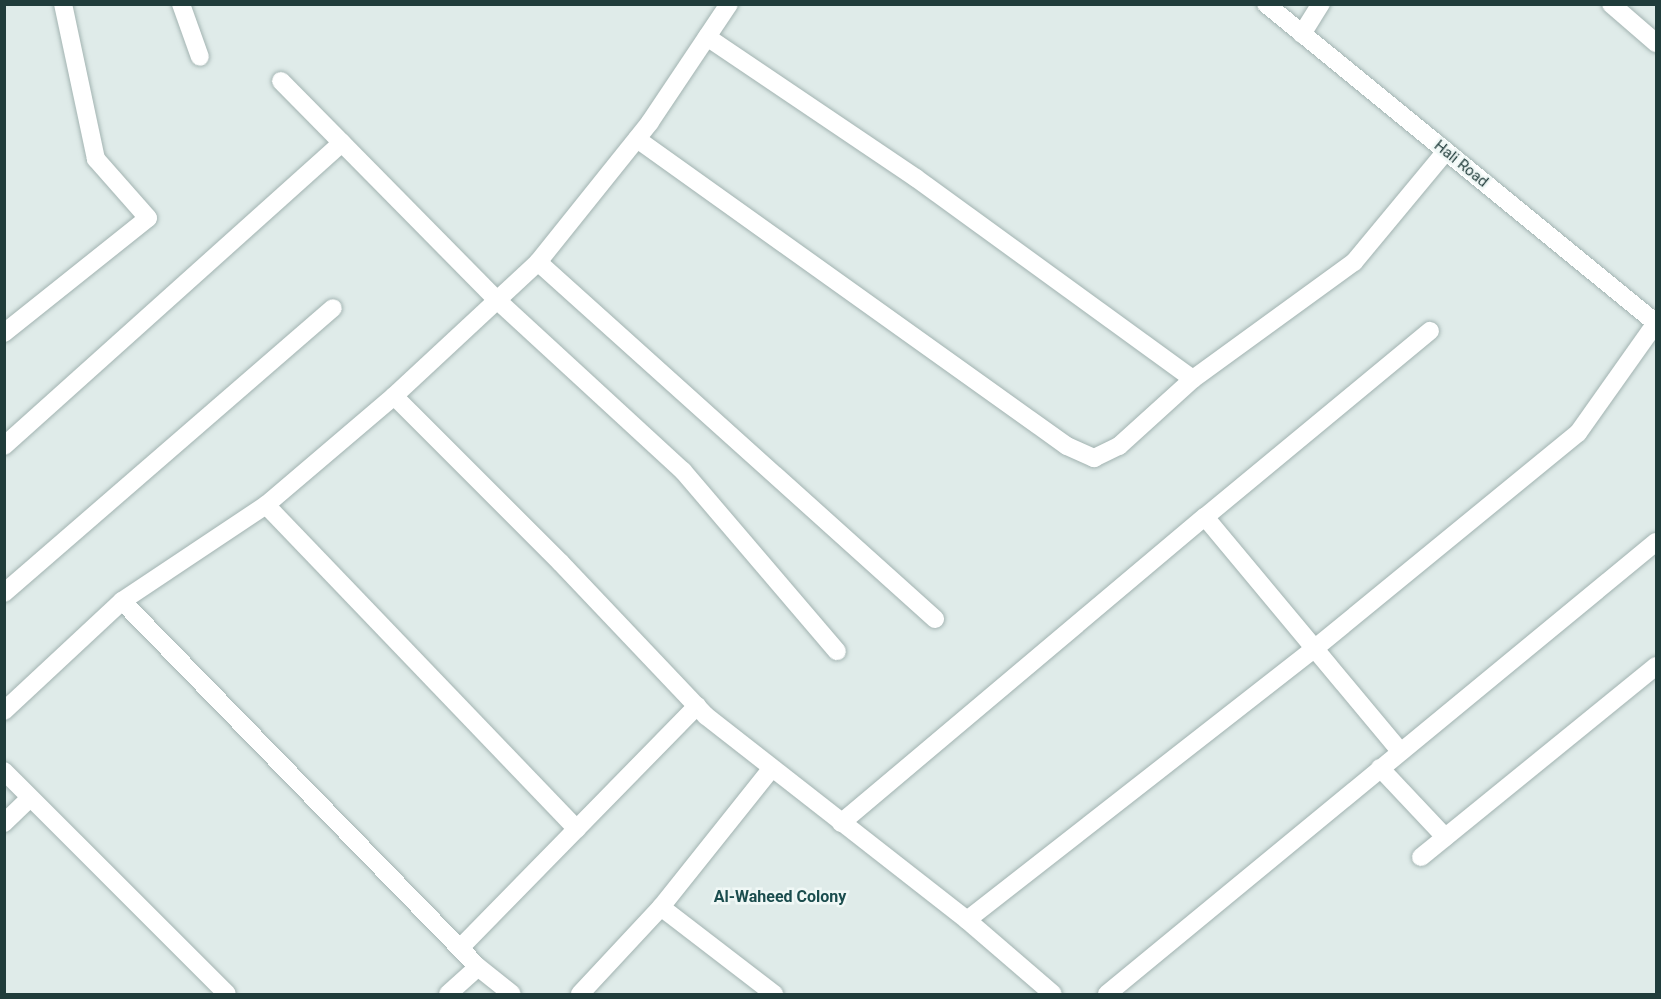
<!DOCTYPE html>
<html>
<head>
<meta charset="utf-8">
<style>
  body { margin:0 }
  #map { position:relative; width:1661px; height:999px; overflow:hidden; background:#dfebe9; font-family:Roboto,sans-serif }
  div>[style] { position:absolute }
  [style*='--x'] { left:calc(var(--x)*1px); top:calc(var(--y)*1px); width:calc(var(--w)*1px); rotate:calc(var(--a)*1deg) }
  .roads { filter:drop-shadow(0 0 2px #a2b3b1) drop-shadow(0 0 2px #a2b3b1) }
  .street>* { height:18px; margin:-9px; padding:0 9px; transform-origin:9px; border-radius:9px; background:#fff }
  .secondary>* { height:18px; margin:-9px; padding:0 9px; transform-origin:9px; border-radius:9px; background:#fff }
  span { translate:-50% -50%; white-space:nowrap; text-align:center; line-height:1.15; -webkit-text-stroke:5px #f0f8f6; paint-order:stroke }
  .street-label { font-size:15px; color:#203c3b }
  .neighbourhood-label { font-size:16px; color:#1b4d4e; font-weight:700 }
  .frame { position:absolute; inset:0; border:6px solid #203c3b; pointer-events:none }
</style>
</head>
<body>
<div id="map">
  <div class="roads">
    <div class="street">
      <div style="--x:181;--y:4;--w:56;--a:70.3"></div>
      <div style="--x:1611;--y:4;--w:60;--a:40.9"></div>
      <div style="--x:1302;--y:34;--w:36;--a:-58"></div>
      <div style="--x:707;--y:37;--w:252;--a:34"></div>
      <div style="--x:916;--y:178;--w:342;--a:36"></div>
      <div style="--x:281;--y:81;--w:308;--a:45.4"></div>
      <div style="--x:497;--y:300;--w:253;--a:42.6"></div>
      <div style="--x:683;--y:471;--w:237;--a:49.5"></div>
      <div style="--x:637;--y:139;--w:528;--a:35.53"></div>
      <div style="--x:1067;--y:446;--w:30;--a:24"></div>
      <div style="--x:1094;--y:458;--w:28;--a:-26"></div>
      <div style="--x:1119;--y:446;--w:100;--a:-42.2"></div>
      <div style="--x:1193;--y:379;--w:199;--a:-36"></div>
      <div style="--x:1354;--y:262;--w:144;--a:-50.3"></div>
      <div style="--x:538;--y:262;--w:534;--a:41.96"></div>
      <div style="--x:4;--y:333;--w:184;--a:-38.6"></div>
      <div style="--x:148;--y:218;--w:79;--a:-131.4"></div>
      <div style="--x:96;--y:159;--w:158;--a:-102"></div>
      <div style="--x:394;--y:396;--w:197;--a:-42.9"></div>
      <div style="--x:538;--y:262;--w:179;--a:-51.3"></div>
      <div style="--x:650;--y:122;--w:142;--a:-56.2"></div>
      <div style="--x:4;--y:446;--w:454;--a:-41.9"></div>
      <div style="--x:266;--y:505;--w:449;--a:46.2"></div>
      <div style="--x:1205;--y:517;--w:292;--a:-39.6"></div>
      <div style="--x:4;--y:593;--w:435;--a:-40.9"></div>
      <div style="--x:122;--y:601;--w:511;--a:45.79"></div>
      <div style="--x:478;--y:967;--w:43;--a:38.5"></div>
      <div style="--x:4;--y:711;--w:161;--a:-43"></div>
      <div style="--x:122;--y:601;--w:173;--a:-33.7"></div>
      <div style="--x:266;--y:505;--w:168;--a:-40.4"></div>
      <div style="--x:394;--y:396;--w:236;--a:45"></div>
      <div style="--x:561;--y:563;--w:211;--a:46.5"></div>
      <div style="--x:706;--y:716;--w:331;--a:38"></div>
      <div style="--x:967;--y:920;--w:113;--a:40.7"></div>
      <div style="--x:1380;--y:768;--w:95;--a:46.7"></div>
      <div style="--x:4;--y:823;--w:36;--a:-44"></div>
      <div style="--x:841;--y:823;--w:476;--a:-40.1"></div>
      <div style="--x:1205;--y:517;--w:305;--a:50.2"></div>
      <div style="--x:1421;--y:857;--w:303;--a:-39.1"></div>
      <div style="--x:661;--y:907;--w:143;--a:37.6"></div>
      <div style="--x:967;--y:920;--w:440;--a:-38"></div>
      <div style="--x:1314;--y:649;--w:341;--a:-39.3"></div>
      <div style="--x:1578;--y:433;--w:135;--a:-54.7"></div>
      <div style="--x:460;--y:948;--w:339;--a:-45.6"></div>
      <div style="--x:448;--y:994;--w:40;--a:-42"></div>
      <div style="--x:580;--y:994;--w:119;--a:-47"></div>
      <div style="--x:661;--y:907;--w:176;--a:-51.4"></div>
      <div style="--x:1107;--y:994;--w:711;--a:-39.47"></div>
    </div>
    <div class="secondary">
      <div style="--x:1266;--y:4;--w:504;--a:39.28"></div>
      <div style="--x:4;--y:771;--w:315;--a:45"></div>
    </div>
  </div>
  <div class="street-label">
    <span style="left:1461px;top:164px;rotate:39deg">Hali Road</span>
  </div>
  <div class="neighbourhood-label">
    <span style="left:780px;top:897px">Al-Waheed Colony</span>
  </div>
  <div class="frame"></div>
</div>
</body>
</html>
